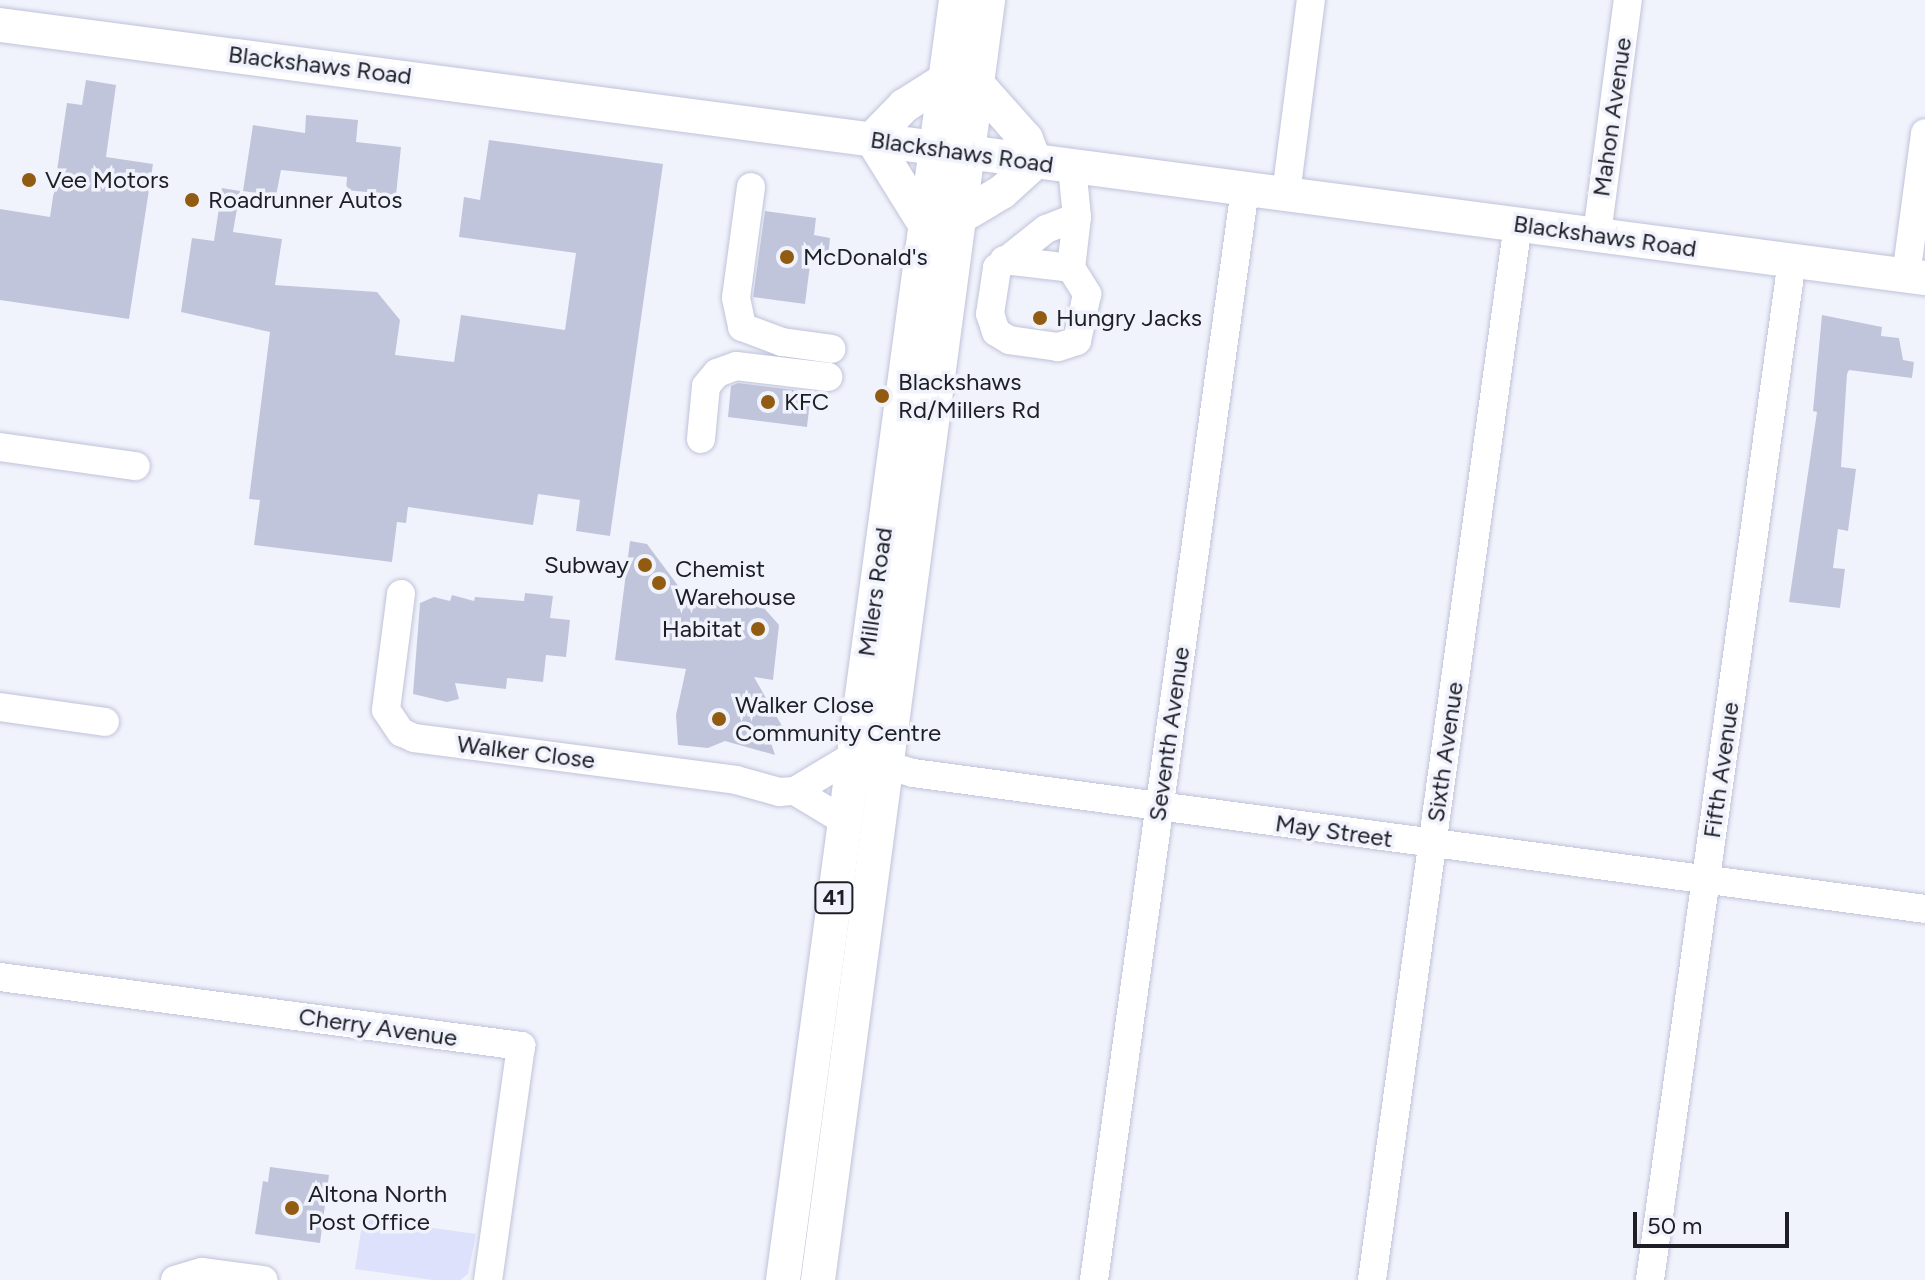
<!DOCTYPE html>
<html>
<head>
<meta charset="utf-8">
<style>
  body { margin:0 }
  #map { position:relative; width:1925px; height:1280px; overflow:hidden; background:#f1f3fc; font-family:Figtree,sans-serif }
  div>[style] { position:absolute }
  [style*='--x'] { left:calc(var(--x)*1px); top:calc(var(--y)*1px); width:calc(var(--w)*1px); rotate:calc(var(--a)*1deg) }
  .green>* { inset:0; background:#dde1fb }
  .building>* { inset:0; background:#c1c5db }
  .roads { filter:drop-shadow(0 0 2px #bfc3d9) drop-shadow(0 0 2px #bfc3d9) }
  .minor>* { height:28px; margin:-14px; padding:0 14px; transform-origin:14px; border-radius:14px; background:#fff }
  .major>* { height:34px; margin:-17px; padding:0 17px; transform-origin:17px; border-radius:17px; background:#fff }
  .dots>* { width:22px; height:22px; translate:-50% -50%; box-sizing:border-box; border:4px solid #f1f3fc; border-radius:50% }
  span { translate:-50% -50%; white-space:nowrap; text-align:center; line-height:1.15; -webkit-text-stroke:7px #f1f3fc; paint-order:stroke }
  .shield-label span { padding:2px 6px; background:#f1f3fc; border:2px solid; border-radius:6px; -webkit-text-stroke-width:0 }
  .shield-label { font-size:22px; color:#1d1e26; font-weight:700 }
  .street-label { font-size:24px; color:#1d1e26 }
  .poi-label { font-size:24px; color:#1d1e26 }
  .left { translate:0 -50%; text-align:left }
  .right { translate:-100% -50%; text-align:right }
  .scale { position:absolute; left:1633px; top:1212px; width:156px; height:36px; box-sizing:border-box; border:4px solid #1d1e26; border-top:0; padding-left:10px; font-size:24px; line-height:28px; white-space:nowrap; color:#1d1e26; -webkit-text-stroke:6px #f1f3fc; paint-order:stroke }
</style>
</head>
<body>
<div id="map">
  <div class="green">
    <div style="clip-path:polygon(363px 1218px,476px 1234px,468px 1274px,460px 1280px,433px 1280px,355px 1269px)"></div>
  </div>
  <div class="building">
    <div style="clip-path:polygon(86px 80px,116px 85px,106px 157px,153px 164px,129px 319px,0 300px,0 209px,50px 217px,67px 103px,82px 105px)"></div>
    <div style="clip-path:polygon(306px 115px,358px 120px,356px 142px,401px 147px,396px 195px,346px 190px,347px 177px,281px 170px,276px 196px,243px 191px,253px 125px,305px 133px)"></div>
    <div style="clip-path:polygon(489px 140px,663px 164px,610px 536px,576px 531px,580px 500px,538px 494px,533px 525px,408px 507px,406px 523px,397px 522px,392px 562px,254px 545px,260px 500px,249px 499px,270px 332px,181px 312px,192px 238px,214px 241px,222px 188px,240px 191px,233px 232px,282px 239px,275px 285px,377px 292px,400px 320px,395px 355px,454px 362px,461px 315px,565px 330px,576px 253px,459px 237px,464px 197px,480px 200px)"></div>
    <div style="clip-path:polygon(765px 211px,816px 218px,814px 235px,830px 238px,828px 259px,811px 257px,805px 304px,753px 297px)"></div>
    <div style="clip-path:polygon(1822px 315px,1882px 327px,1881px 336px,1899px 338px,1903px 360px,1914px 362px,1912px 378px,1849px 370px,1847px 374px,1841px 467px,1856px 469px,1848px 531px,1838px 529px,1833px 568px,1845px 569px,1840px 608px,1789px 602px,1817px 412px,1813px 411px)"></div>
    <div style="clip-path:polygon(738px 383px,811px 392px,807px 427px,728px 417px,731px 386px)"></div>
    <div style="clip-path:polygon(630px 541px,647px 544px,688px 599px,764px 608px,779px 625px,773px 680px,754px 677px,782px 726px,786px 741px,771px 743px,775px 755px,725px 741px,708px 748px,678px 745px,676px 715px,686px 669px,615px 660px)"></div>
    <div style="clip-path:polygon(525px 593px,553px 596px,550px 618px,570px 620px,566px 657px,546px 655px,543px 682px,507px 678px,506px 689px,455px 683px,459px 699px,447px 702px,413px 694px,420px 603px,434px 597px,450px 601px,452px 595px,474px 601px,475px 597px,524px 601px)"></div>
    <div style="clip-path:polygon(270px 1167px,329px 1175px,320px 1243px,255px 1234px,263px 1181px,268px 1182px)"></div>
  </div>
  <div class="roads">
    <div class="minor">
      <div style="--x:751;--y:187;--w:112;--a:97.7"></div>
      <div style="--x:736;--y:298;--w:30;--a:78"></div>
      <div style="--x:742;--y:327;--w:43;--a:20.6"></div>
      <div style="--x:782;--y:342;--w:50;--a:8"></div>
      <div style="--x:1286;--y:194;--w:196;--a:-82.7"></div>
      <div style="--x:1597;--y:234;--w:236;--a:-82.5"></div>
      <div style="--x:1004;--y:260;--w:67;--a:6.8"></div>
      <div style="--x:1071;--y:268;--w:51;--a:-83.3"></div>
      <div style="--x:1077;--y:217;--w:50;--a:-95.7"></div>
      <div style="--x:1071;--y:268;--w:31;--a:58"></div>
      <div style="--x:1087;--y:294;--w:48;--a:102"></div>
      <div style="--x:1077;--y:341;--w:20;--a:162"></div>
      <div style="--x:1058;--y:347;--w:49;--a:-171.9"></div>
      <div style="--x:1009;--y:340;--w:15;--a:-148"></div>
      <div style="--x:996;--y:332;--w:19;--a:-108"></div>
      <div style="--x:990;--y:314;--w:47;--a:-81.3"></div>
      <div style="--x:997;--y:268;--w:63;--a:-38.5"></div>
      <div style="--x:1046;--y:229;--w:33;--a:-21"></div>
      <div style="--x:1906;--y:276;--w:144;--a:-82.4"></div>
      <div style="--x:701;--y:439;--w:53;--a:-84.6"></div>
      <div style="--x:706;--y:386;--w:17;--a:-50"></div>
      <div style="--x:717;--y:373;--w:20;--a:-20"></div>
      <div style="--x:736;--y:366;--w:93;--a:6.8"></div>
      <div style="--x:0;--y:447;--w:137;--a:8"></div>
      <div style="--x:401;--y:594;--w:117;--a:97.4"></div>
      <div style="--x:386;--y:710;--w:27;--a:56"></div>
      <div style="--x:401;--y:732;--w:14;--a:25"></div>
      <div style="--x:414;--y:738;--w:325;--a:7.4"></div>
      <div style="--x:736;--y:780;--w:45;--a:15.6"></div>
      <div style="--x:779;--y:792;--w:16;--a:-4"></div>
      <div style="--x:795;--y:791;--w:68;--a:-31.1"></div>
      <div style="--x:853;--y:756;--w:62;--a:15.8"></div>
      <div style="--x:913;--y:773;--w:1021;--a:7.65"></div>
      <div style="--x:0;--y:707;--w:106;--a:8.1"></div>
      <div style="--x:795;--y:791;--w:56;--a:31.1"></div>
      <div style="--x:0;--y:977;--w:526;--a:7.54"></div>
      <div style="--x:521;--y:1046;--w:236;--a:98"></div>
      <div style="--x:175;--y:1280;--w:28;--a:-17"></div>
      <div style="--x:202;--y:1272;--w:62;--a:7.5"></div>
      <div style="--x:1094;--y:1280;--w:1101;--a:-82.12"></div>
      <div style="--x:1372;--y:1280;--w:1066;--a:-82.13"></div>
      <div style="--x:1650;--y:1280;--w:1030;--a:-82.07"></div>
    </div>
    <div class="major">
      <div style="--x:0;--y:25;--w:1942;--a:7.49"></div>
      <div style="--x:977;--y:84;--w:74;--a:48.3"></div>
      <div style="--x:1026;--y:139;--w:25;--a:69"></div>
      <div style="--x:872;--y:139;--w:100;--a:58.1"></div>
      <div style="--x:872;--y:139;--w:46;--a:-45.9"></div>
      <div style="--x:904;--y:106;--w:49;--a:-32.4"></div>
      <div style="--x:960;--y:217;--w:49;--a:-30.8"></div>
      <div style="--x:1002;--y:192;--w:45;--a:-42.3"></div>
      <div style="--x:783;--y:1280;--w:1292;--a:-82.3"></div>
      <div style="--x:818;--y:1280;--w:1291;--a:-82.43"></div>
    </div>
  </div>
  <div class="dots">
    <div style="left:29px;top:180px;background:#915b11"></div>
    <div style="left:192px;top:200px;background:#915b11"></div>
    <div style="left:787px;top:257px;background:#915b11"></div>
    <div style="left:1040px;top:318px;background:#915b11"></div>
    <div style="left:882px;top:396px;background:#915b11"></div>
    <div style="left:768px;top:402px;background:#915b11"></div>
    <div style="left:645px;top:565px;background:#915b11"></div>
    <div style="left:659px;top:583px;background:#915b11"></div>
    <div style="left:758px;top:629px;background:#915b11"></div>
    <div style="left:719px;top:719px;background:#915b11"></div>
    <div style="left:292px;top:1208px;background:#915b11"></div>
  </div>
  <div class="shield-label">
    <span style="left:834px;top:898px">41</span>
  </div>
  <div class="street-label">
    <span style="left:320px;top:65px;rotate:7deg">Blackshaws Road</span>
    <span style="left:1612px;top:117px;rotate:-82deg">Mahon Avenue</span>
    <span style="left:962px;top:152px;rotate:8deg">Blackshaws Road</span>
    <span style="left:1605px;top:236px;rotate:8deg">Blackshaws Road</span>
    <span style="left:875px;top:592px;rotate:-82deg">Millers Road</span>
    <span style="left:1169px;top:734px;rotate:-82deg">Seventh Avenue</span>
    <span style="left:526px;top:752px;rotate:7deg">Walker Close</span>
    <span style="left:1445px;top:752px;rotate:-82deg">Sixth Avenue</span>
    <span style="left:1721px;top:770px;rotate:-82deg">Fifth Avenue</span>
    <span style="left:1334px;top:831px;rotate:8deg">May Street</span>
    <span style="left:378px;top:1027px;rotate:8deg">Cherry Avenue</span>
  </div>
  <div class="poi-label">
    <span class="left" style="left:45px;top:180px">Vee Motors</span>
    <span class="left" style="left:208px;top:200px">Roadrunner Autos</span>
    <span class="left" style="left:803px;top:257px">McDonald's</span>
    <span class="left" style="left:1056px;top:318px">Hungry Jacks</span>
    <span class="left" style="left:898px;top:396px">Blackshaws<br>Rd/Millers Rd</span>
    <span class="left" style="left:784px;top:402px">KFC</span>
    <span class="right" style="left:629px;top:565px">Subway</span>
    <span class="left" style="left:675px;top:583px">Chemist<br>Warehouse</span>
    <span class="right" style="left:742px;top:629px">Habitat</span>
    <span class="left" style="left:735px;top:719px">Walker Close<br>Community Centre</span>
    <span class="left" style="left:308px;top:1208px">Altona North<br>Post Office</span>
  </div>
  <div class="scale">50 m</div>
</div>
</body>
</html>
